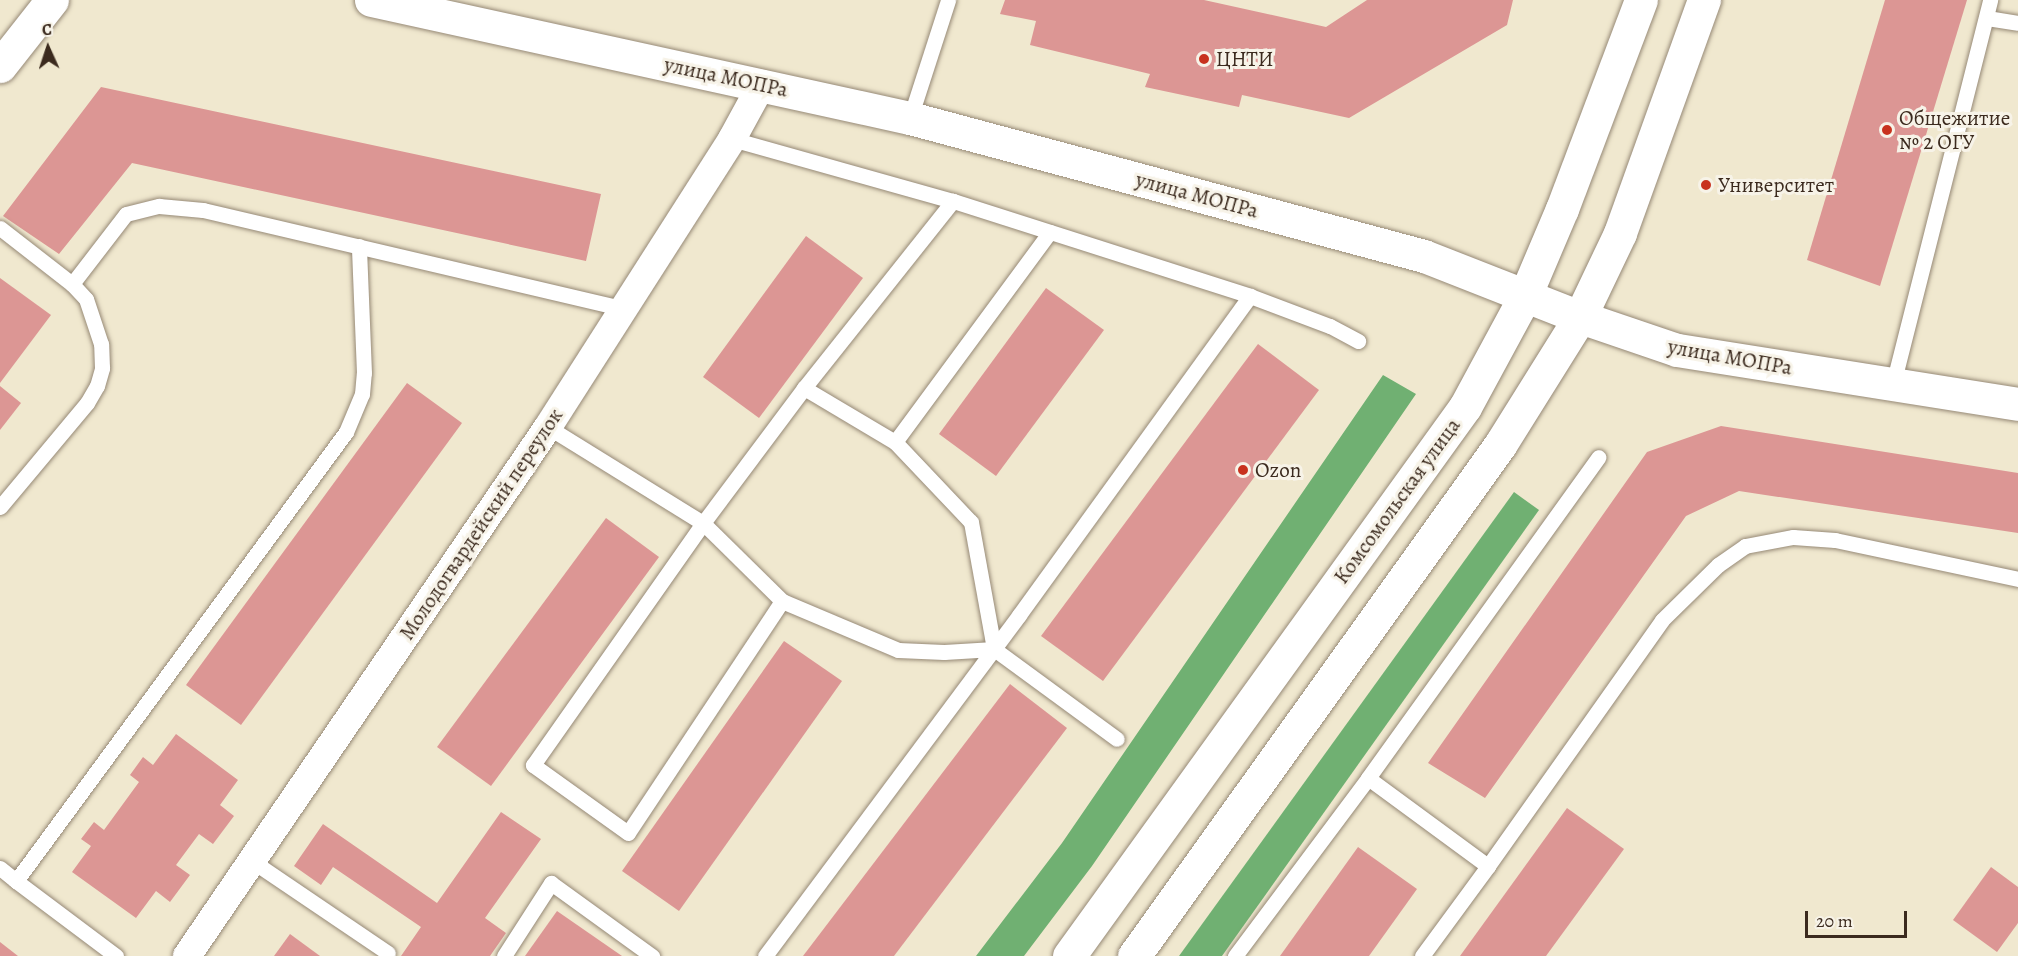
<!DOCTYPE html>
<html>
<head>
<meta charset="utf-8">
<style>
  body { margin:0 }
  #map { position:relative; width:2018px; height:956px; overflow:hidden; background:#f0e8cf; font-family:Alegreya,serif }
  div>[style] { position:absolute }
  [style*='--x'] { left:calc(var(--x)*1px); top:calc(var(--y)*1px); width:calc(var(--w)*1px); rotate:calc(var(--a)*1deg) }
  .forest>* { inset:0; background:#70b072 }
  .building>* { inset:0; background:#dc9694 }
  .roads { filter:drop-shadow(0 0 2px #968976) drop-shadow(0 0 2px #968976) }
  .lane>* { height:15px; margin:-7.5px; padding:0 7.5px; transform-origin:7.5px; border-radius:7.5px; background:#fff }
  .street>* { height:28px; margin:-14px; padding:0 14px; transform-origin:14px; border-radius:14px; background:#fff }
  .secondary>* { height:33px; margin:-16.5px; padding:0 16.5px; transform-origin:16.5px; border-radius:16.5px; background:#fff }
  .primary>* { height:33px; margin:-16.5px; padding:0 16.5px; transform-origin:16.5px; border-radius:16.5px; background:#fff }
  .dots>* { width:16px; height:16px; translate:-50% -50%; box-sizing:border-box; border:3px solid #f7f3e8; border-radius:50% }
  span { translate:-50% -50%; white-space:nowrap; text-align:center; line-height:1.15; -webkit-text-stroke:6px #f7f3e8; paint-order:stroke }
  .poi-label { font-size:21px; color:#3b2a1e }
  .left { translate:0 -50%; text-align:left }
  .street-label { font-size:21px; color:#3b2a1e }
  .north { position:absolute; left:18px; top:18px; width:60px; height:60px; -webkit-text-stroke:4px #f7f3e8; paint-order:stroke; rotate:357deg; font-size:16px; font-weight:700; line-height:24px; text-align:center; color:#3b2a1e }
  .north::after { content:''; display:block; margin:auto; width:21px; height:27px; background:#3b2a1e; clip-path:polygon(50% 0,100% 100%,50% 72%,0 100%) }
  .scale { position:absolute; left:1805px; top:911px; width:102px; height:27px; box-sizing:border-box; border:3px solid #3b2a1e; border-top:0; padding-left:8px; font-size:18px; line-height:21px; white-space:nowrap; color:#3b2a1e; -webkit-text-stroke:4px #f7f3e8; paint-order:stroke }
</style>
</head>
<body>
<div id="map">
  <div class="forest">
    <div style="clip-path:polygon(1383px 375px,1416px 394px,1092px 866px,1024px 956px,976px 956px,1062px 843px)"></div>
    <div style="clip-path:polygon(1514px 492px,1539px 510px,1222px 956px,1179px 956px)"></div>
  </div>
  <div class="building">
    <div style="clip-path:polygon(1005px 0,1204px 0,1326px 27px,1367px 0,1513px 0,1507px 25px,1349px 118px,1242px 95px,1239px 107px,1145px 87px,1150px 74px,1030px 45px,1036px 21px,1000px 14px)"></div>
    <div style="clip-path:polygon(1885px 0,1967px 0,1880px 286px,1807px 260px)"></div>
    <div style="clip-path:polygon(101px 87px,601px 194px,586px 261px,132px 163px,59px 254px,3px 216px)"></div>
    <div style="clip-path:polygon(806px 236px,863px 278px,759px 418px,703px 377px)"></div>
    <div style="clip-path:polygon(0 278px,51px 315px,0 383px)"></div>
    <div style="clip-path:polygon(1046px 288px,1104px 330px,996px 476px,939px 434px)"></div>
    <div style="clip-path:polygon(1258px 344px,1319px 390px,1103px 681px,1041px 636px)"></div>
    <div style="clip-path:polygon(407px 383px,462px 423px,241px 725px,186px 685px)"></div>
    <div style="clip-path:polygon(0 386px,21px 403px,0 430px)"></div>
    <div style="clip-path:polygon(1721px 426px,2018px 473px,2018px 533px,1739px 491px,1686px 516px,1485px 798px,1428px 763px,1647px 452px)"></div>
    <div style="clip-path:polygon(606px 518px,659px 557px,491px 786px,437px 747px)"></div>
    <div style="clip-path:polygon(784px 641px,842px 681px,679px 911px,622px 871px)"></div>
    <div style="clip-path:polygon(1010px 684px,1067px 728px,894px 956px,803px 956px)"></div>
    <div style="clip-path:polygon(176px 734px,238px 780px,220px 805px,234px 816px,213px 844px,199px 834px,176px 865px,190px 875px,170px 902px,156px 891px,136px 918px,72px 872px,91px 846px,81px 839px,94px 822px,104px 830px,139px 782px,130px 775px,143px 757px,153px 765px)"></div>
    <div style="clip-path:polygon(1567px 808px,1624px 849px,1546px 956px,1460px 956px)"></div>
    <div style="clip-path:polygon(501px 812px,541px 839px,485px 918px,506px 933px,490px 956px,401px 956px,421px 927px,333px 867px,321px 885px,294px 866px,323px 824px,437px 903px)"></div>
    <div style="clip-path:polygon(1358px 847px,1417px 889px,1369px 956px,1280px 956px)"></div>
    <div style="clip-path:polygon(1991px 867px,2018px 887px,2018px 923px,1997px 952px,1953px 920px)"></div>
    <div style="clip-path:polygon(557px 911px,622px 956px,525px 956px)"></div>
    <div style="clip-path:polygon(290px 934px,320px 956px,274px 956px)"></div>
    <div style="clip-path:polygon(0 942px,18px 956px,0 956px)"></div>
  </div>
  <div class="roads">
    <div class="lane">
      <div style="--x:1987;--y:18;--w:31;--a:9"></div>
      <div style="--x:910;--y:118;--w:124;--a:-72.1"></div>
      <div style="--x:732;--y:139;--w:230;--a:15.7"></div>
      <div style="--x:953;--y:201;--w:312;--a:17.7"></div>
      <div style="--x:1250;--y:296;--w:85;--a:20.6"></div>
      <div style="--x:1330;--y:326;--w:32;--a:28"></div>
      <div style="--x:0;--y:228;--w:91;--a:37.9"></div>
      <div style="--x:1893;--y:384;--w:396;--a:-75.8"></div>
      <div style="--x:804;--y:388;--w:106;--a:30.7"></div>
      <div style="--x:895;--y:442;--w:110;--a:46.5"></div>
      <div style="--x:971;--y:522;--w:129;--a:79.7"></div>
      <div style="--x:548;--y:427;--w:182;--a:31.8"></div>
      <div style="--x:703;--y:523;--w:111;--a:44.6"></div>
      <div style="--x:782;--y:601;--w:126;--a:22.9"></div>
      <div style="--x:898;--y:650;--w:46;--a:2.5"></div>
      <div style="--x:944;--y:652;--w:50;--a:-3.4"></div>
      <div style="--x:994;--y:649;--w:152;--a:36.2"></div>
      <div style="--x:895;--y:442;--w:261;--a:-53.6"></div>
      <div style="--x:0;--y:507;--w:136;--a:-50.1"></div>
      <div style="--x:87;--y:403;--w:20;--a:-60"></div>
      <div style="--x:97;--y:386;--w:19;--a:-74"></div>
      <div style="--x:102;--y:368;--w:24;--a:-92"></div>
      <div style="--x:101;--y:344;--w:47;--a:-108.4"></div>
      <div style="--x:86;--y:299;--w:21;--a:-133"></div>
      <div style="--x:72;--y:284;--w:88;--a:-52.4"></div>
      <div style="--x:126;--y:214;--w:34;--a:-14"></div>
      <div style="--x:159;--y:206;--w:44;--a:5.2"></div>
      <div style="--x:203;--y:210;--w:432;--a:13.2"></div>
      <div style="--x:782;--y:601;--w:278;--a:123.6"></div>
      <div style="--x:628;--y:833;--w:117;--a:-144.4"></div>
      <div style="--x:533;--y:765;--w:296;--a:-54.9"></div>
      <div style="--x:703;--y:523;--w:169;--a:-53.2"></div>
      <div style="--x:804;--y:388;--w:239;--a:-51.5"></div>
      <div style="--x:1368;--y:778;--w:149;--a:36.3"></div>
      <div style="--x:1488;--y:866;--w:301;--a:-54.7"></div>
      <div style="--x:1662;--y:620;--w:78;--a:-44.5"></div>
      <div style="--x:1718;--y:565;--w:33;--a:-35"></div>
      <div style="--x:1745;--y:546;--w:49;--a:-10.6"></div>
      <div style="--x:1793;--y:537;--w:42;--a:4.1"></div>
      <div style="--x:1835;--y:540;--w:187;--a:12"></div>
      <div style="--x:252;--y:861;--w:164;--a:34.1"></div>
      <div style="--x:0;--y:868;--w:21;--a:39"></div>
      <div style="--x:116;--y:956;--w:125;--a:-143.1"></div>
      <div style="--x:16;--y:881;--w:557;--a:-53.69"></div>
      <div style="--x:346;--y:432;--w:41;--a:-67.2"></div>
      <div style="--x:362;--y:394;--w:21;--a:-85"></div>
      <div style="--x:364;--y:373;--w:127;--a:-92.3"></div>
      <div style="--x:504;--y:956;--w:87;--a:-57.2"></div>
      <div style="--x:551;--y:883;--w:125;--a:35.9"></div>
      <div style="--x:765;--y:956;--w:425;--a:-53.3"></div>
      <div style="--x:1019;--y:615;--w:394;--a:-54.1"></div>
      <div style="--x:1235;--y:956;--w:222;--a:-53.2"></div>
      <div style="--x:1368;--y:778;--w:395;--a:-54.3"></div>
      <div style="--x:1422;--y:956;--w:112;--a:-53.7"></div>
    </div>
    <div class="street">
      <div style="--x:187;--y:956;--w:640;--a:-55.69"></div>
      <div style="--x:548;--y:427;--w:342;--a:-57.4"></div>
      <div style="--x:732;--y:139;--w:63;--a:-61.4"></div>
    </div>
    <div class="secondary">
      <div style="--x:371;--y:0;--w:552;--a:12.35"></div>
      <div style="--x:910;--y:118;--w:532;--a:15.03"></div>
      <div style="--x:1424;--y:256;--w:168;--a:21.4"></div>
      <div style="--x:1580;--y:317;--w:102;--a:18.8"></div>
      <div style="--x:1677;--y:350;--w:345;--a:9"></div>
      <div style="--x:0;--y:66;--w:84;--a:-51.8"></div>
    </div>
    <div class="primary">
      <div style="--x:1069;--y:956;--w:677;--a:-54.2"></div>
      <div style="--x:1465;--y:407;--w:126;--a:-61.6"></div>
      <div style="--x:1525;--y:296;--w:95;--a:-67"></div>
      <div style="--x:1562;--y:209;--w:223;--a:-69.3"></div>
      <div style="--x:1134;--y:956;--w:629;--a:-54.39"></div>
      <div style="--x:1500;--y:445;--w:151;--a:-58"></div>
      <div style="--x:1580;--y:317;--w:93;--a:-64.5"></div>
      <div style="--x:1620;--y:233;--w:248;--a:-70.2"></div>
    </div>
  </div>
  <div class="dots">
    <div style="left:1204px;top:59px;background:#c8321e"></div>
    <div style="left:1887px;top:130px;background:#c8321e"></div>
    <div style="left:1706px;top:185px;background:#c8321e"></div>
    <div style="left:1243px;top:470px;background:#c8321e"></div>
  </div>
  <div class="poi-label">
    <span class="left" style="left:1216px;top:59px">ЦНТИ</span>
    <span class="left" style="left:1899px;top:130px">Общежитие<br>№ 2 ОГУ</span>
    <span class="left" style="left:1718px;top:185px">Университет</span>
    <span class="left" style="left:1255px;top:470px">Ozon</span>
  </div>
  <div class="street-label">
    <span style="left:726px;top:77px;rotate:12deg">улица МОПРа</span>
    <span style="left:1197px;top:195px;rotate:15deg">улица МОПРа</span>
    <span style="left:1730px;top:357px;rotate:10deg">улица МОПРа</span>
    <span style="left:1397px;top:501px;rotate:-54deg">Комсомольская улица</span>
    <span style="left:481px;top:524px;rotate:-56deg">Молодогвардейский переулок</span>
  </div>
  <div class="north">С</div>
  <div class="scale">20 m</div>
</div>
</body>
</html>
